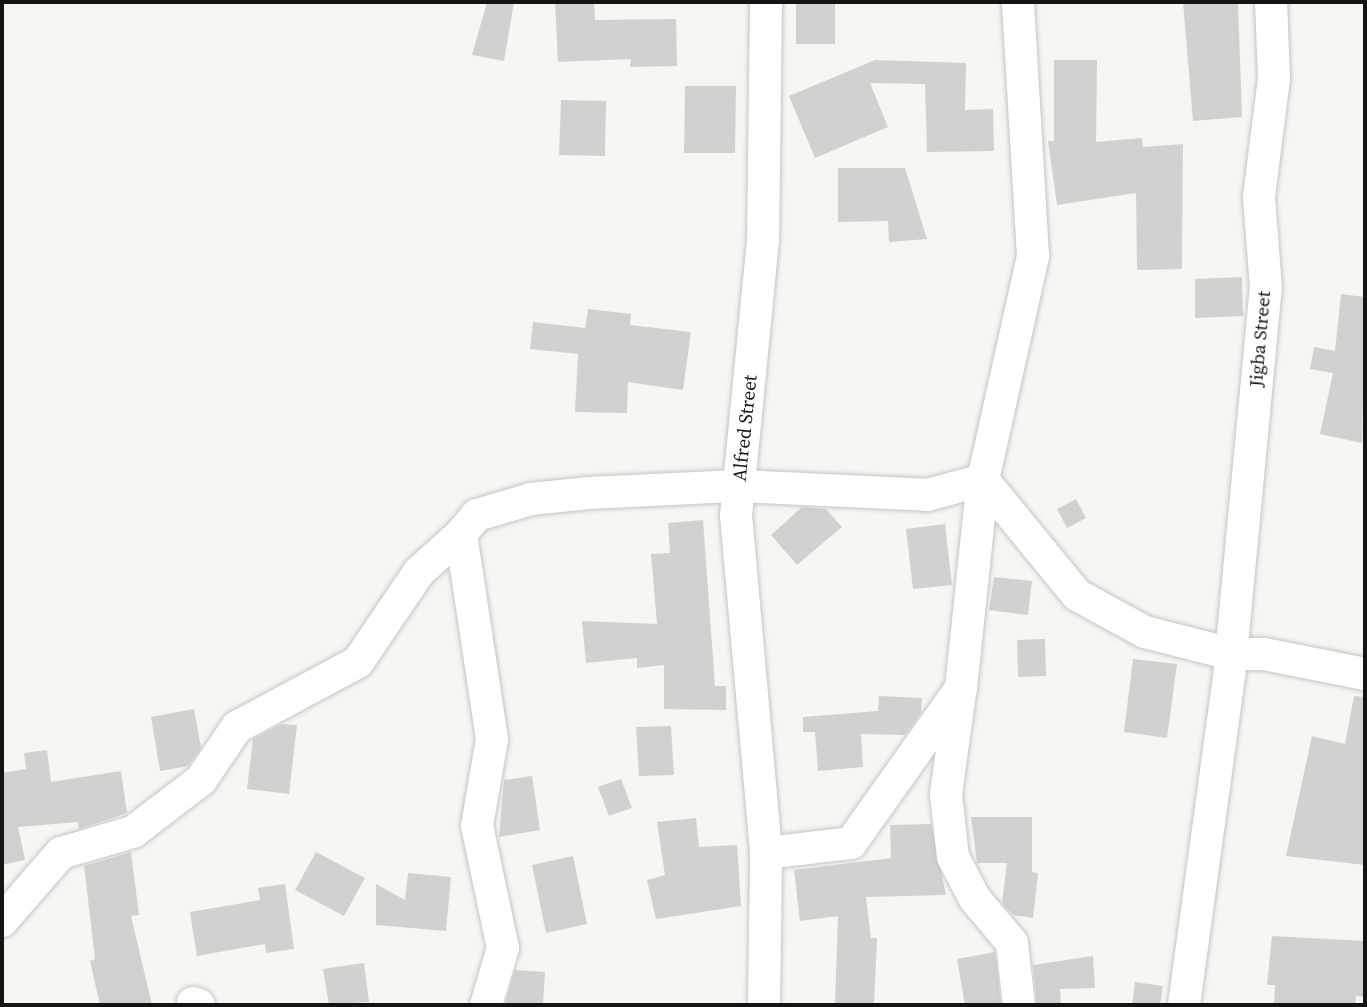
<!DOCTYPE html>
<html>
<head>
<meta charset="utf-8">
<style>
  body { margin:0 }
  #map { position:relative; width:1367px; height:1007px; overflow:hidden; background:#f5f7f3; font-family:"Source Serif 4",serif }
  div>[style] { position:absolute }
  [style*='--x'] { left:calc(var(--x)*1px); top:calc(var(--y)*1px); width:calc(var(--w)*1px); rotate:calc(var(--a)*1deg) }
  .building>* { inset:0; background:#d0d2cf }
  .roads { filter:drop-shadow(0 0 2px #c5c6c3) drop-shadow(0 0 2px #c5c6c3) }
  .minor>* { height:32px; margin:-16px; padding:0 16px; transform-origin:16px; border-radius:16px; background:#fff }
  span { translate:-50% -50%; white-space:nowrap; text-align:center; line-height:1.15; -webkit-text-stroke:6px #fff; paint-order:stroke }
  .street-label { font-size:19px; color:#141413 }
  .frame { position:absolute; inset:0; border:4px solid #141413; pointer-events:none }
</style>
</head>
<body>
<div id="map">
  <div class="building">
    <div style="clip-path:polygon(487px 2px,514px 2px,504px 61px,472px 55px)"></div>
    <div style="clip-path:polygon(555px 2px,594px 2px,595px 20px,676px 19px,677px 66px,630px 67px,631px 59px,558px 62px)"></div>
    <div style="clip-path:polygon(796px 2px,835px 2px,835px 44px,796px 44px)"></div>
    <div style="clip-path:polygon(1183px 2px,1238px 2px,1242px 117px,1193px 121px)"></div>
    <div style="clip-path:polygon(875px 60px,966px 63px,965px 110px,993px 109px,994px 151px,927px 152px,925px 84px,870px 83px,888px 127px,815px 158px,789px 96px)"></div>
    <div style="clip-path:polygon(1054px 60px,1097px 60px,1096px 142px,1142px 138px,1143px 147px,1183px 144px,1182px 269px,1137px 270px,1136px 193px,1057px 205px,1048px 141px,1054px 141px)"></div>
    <div style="clip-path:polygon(685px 86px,736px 86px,735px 153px,684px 153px)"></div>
    <div style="clip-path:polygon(561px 100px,606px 101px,605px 156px,559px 155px)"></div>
    <div style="clip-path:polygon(838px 168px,905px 168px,927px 239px,889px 242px,888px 221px,838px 222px)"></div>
    <div style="clip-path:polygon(1242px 277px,1243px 316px,1195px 318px,1195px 279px)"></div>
    <div style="clip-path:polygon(1341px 294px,1365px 297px,1362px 443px,1320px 434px,1333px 373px,1310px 369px,1314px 347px,1335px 351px)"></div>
    <div style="clip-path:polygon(588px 309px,631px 314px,630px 325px,691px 332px,683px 390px,628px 382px,627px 413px,575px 412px,578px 354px,530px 349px,533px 322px,585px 328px)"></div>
    <div style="clip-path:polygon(1076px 499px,1086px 518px,1067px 528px,1057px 509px)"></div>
    <div style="clip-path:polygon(802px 507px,826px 509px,842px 527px,797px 565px,771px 535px)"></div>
    <div style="clip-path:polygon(703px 520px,715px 686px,726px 686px,726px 710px,664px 709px,664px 665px,637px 668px,637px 658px,586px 663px,582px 621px,657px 624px,651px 554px,670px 553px,668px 523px)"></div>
    <div style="clip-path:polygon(945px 524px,952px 585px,913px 589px,906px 529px)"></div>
    <div style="clip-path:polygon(994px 577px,1032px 581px,1028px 615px,989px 610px)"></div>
    <div style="clip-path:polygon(1045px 639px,1046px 676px,1018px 677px,1017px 640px)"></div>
    <div style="clip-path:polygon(1133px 659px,1177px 664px,1167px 738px,1124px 732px)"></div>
    <div style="clip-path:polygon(879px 696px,922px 698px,921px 713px,905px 735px,861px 734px,863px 767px,818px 771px,815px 732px,803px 732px,803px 717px,878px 711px)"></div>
    <div style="clip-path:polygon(1354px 696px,1365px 697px,1365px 865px,1286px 856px,1312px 736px,1345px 744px)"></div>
    <div style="clip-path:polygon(194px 709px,201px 748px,188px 766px,160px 771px,151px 717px)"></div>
    <div style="clip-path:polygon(282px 724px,297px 725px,289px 794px,247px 789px,253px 739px)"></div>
    <div style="clip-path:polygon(671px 726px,674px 775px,639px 776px,636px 727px)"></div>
    <div style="clip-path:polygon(47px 750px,51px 782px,121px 771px,127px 813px,79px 829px,78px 822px,18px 827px,25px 860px,2px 865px,2px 773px,26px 769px,24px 753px)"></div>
    <div style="clip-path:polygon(532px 776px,540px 830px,499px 837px,504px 780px)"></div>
    <div style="clip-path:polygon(621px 779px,632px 808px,609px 816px,598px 787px)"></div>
    <div style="clip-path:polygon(971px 817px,1032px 817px,1032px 872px,1038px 873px,1033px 918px,1013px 915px,1002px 903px,1007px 863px,977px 863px)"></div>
    <div style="clip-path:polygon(696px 818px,699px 847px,737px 845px,741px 906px,656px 919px,647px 880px,665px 875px,657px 822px)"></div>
    <div style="clip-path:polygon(931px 824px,946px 895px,866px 897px,871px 938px,877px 938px,874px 1005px,835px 1005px,838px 916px,800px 921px,794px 870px,891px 858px,890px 825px)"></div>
    <div style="clip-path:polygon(131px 852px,139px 915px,131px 916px,152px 1005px,100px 1005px,90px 961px,95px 959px,84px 866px)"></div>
    <div style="clip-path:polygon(316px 852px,365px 878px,344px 916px,295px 890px)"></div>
    <div style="clip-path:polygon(573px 856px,587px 924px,546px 933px,532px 865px)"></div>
    <div style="clip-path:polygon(408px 873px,451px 877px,446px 931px,376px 925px,376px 884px,405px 900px)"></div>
    <div style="clip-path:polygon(285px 884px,294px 949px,266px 953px,265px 944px,197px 956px,190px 912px,260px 900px,258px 888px)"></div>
    <div style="clip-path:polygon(1272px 936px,1365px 941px,1365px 997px,1356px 996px,1355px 1005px,1274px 1005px,1275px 985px,1267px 985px)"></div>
    <div style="clip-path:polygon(995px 952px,1001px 1005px,965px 1005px,957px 959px)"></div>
    <div style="clip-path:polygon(1093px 956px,1095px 988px,1060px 989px,1061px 1005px,1037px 1005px,1033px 965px)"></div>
    <div style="clip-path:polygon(364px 963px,369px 1002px,329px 1005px,323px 969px)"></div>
    <div style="clip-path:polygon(515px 970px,545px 972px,543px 1005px,505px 1005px)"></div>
    <div style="clip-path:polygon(1135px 982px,1163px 986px,1160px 1005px,1132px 1005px)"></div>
  </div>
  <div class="roads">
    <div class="minor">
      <div style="--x:766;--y:2;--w:238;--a:90.7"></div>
      <div style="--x:763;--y:240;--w:276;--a:95.6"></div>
      <div style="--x:736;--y:515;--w:339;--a:84.9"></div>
      <div style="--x:983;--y:480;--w:149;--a:50.7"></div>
      <div style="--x:1077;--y:595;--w:77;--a:28.6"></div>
      <div style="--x:1145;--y:632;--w:89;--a:14.3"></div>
      <div style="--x:1231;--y:654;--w:33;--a:0"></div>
      <div style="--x:1264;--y:654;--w:103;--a:11.2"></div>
      <div style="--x:960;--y:693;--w:102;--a:97.9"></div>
      <div style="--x:946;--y:794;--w:63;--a:83.7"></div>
      <div style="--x:953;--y:857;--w:47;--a:62.4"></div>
      <div style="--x:975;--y:899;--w:57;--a:49.9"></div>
      <div style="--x:1012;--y:943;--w:62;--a:83.6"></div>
      <div style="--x:2;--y:921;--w:90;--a:-49.1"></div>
      <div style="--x:61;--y:853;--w:75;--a:-16.3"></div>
      <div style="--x:133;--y:832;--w:86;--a:-37.4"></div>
      <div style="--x:201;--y:780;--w:64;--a:-55.8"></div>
      <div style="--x:237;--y:727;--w:137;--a:-28.2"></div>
      <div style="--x:358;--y:662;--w:109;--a:-55.9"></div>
      <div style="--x:419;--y:572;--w:57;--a:-42.1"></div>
      <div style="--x:193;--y:1003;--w:6;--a:18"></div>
      <div style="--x:486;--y:1005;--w:59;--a:-73.4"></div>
      <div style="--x:503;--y:948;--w:125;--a:-102"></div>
      <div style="--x:477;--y:826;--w:88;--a:-80.2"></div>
      <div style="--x:492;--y:739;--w:207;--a:-98.6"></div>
      <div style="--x:461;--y:534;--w:25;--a:-50"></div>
      <div style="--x:477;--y:515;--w:56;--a:-16.5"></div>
      <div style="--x:531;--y:499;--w:57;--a:-6"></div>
      <div style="--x:588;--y:493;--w:151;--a:-2.7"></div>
      <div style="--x:739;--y:486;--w:188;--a:2.7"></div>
      <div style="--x:927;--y:495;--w:58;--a:-15"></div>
      <div style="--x:764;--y:1005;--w:152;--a:-89.2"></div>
      <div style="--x:766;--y:853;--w:86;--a:-6.7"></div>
      <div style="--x:851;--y:843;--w:190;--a:-54.6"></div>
      <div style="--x:961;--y:688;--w:209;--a:-84"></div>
      <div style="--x:983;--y:480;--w:230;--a:-77.4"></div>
      <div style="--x:1033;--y:256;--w:254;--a:-93.4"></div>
      <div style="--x:1184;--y:1005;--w:331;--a:-82.2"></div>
      <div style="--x:1229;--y:677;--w:391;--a:-84.6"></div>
      <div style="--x:1266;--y:288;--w:91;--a:-94.4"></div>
      <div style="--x:1259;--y:197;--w:119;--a:-82.8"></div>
      <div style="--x:1274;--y:79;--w:77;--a:-92.2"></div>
    </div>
  </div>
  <div class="street-label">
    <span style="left:1260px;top:339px;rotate:-85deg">Jigba Street</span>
    <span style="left:745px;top:428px;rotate:-84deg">Alfred Street</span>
  </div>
  <div class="frame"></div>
</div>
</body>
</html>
